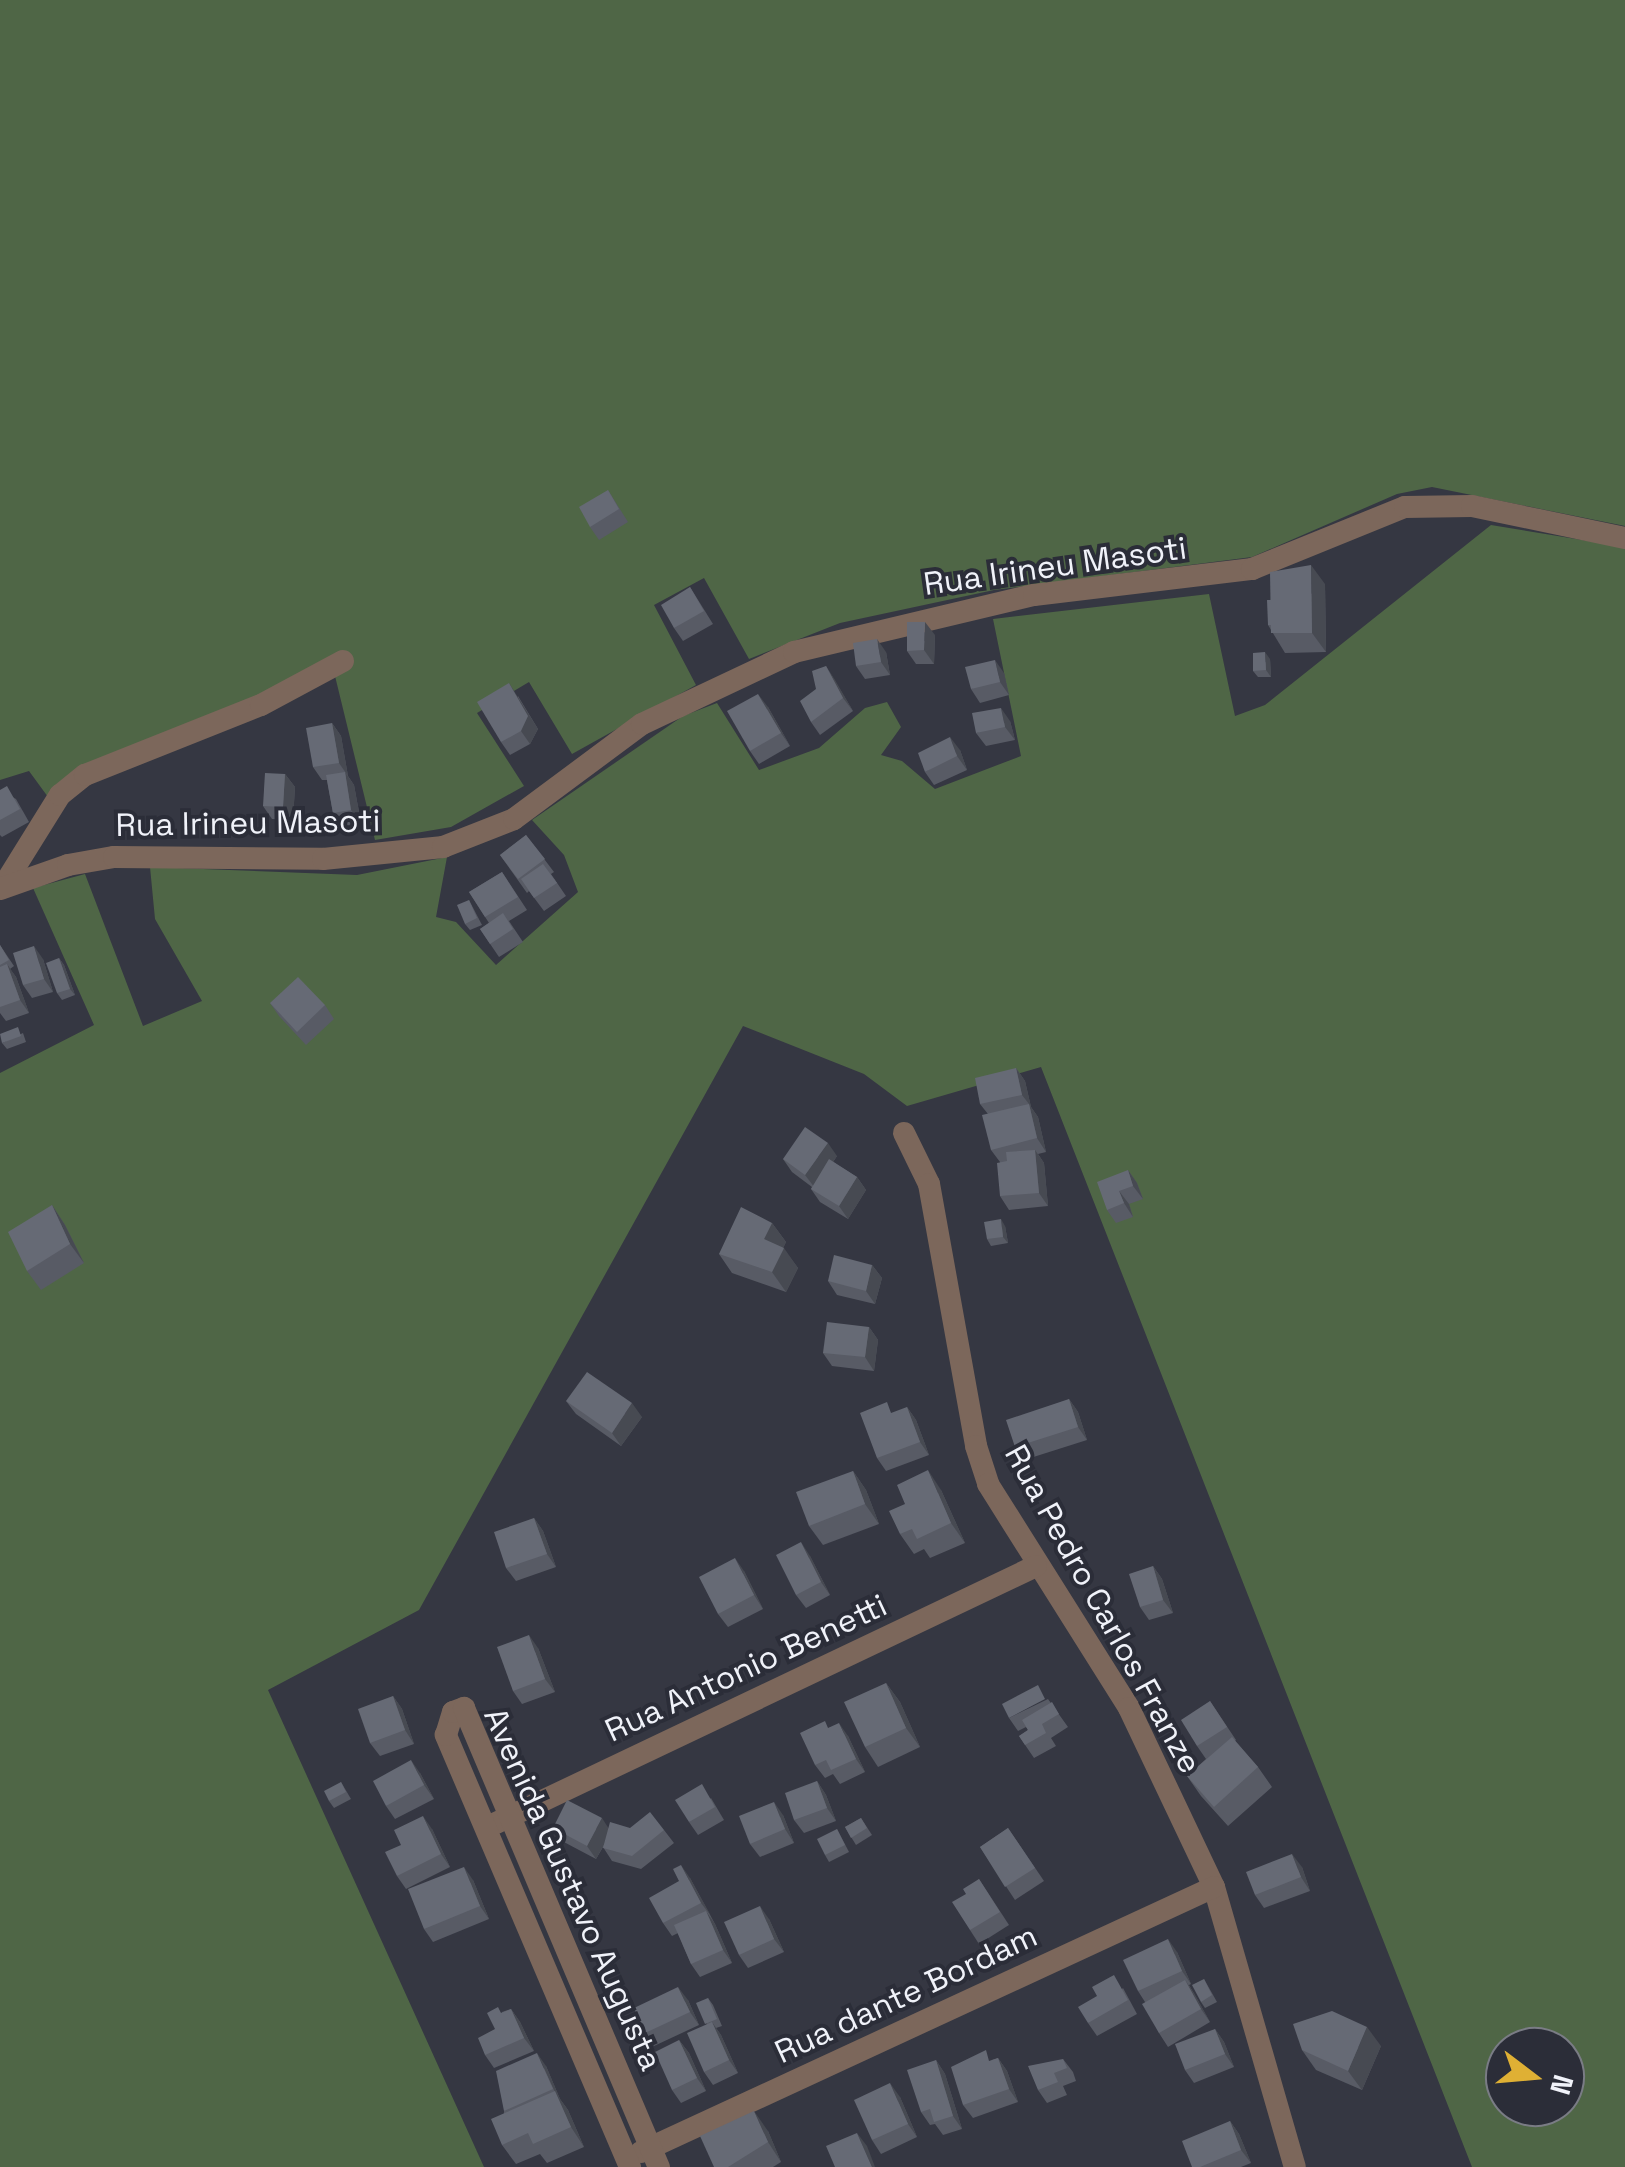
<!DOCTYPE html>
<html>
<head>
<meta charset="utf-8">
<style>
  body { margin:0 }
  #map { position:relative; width:1625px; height:2167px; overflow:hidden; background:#353742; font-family:"Space Grotesk",sans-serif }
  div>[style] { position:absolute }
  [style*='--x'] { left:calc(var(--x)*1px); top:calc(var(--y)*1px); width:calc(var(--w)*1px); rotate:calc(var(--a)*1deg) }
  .green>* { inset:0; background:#4f6646 }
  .street>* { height:22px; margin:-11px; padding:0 11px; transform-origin:11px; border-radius:11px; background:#7c675b }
  .wall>* { inset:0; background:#585b65 }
  .shaded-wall>* { inset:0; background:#474a52 }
  .building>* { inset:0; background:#666a75 }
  span { translate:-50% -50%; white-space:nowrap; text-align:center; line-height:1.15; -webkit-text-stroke:8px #2b2d38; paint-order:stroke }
  .street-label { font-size:32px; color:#f0f2f9 }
  .north { position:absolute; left:1485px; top:2027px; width:100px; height:100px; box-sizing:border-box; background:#2b2d38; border:2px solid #7a7c85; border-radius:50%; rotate:106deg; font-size:28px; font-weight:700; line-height:40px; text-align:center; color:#f0f2f9 }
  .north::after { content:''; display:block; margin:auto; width:35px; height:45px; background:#dfb034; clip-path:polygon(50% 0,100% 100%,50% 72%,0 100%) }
</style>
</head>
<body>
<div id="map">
  <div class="green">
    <div style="clip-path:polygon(0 0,1625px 0,1625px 526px,1432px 487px,1397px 494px,1252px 557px,994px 590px,840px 623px,749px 659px,704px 578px,654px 605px,696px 685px,572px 754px,529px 682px,477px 713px,524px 786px,451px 827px,375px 840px,335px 676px,237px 707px,48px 797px,29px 771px,0 780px)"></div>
    <div style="clip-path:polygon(evenodd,1491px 525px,1625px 547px,1625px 2167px,1472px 2167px,1041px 1067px,907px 1106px,864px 1074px,743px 1026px,419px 1610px,268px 1690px,484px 2167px,0 2167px,0 1073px,94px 1025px,33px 888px,85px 874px,143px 1026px,202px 1001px,155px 919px,150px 867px,357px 875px,447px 857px,436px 917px,456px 922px,496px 965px,578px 892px,564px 855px,532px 820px,683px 716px,717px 703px,759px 770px,819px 748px,865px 708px,887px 702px,901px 727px,881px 755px,902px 761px,935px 789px,1021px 756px,993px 619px,1209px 594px,1235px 716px,1265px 705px,1491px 525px,1505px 2047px,1565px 2047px,1565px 2107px,1505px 2107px,1505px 2047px)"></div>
  </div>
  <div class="street">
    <div style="--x:2;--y:888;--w:110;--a:-58.1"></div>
    <div style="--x:60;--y:795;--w:32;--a:-39"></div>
    <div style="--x:85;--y:775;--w:189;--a:-21.7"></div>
    <div style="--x:261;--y:705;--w:93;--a:-28.2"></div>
    <div style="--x:0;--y:889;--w:72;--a:-19.4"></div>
    <div style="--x:68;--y:865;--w:47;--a:-9.9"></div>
    <div style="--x:114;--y:857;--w:209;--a:0.5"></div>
    <div style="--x:323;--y:859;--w:121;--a:-5.7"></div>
    <div style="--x:443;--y:847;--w:76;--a:-21.5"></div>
    <div style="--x:514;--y:819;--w:159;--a:-36.6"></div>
    <div style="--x:642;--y:724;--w:168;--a:-25.3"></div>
    <div style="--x:794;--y:652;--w:247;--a:-13.4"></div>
    <div style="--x:1034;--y:595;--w:220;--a:-6.8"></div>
    <div style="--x:1252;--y:569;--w:165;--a:-22.1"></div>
    <div style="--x:1405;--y:507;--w:67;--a:-0.9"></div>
    <div style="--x:1472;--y:506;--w:156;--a:11.8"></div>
    <div style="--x:904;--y:1133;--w:57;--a:63.9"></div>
    <div style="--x:929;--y:1184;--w:266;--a:79.8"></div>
    <div style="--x:976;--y:1446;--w:40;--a:72"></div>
    <div style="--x:988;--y:1484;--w:265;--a:57.8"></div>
    <div style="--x:1129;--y:1708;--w:198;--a:64.6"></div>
    <div style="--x:1214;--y:1887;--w:291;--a:73.9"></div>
    <div style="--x:496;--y:1823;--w:598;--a:-25.45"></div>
    <div style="--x:641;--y:2152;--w:631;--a:-24.82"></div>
    <div style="--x:630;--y:2167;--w:470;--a:-113.1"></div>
    <div style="--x:446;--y:1735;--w:24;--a:-73"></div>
    <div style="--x:453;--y:1712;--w:12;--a:-20"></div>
    <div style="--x:464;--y:1708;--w:499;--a:67"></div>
  </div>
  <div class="wall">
    <div style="clip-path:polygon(608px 490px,628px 522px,599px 540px,590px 527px)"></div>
    <div style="clip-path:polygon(1325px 584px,1326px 652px,1285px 653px,1268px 625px)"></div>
    <div style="clip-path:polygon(690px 587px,713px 624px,683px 641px,674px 628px)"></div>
    <div style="clip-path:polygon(935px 635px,934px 664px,916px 664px,907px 651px)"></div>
    <div style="clip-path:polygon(886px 652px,890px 675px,865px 679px,856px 666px)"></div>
    <div style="clip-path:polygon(1270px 659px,1271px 677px,1258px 677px,1253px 671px)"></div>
    <div style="clip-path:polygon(826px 666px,853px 711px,820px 735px,811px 722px,816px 689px)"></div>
    <div style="clip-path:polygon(1004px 673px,1009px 695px,980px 703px,971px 689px)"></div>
    <div style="clip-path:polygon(518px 696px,538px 729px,530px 744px,510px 755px,501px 742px)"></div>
    <div style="clip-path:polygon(768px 707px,790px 746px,759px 764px,750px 751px)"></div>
    <div style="clip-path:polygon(1010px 721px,1015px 740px,986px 746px,976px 733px)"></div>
    <div style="clip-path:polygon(332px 723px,341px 736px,348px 776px,354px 785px,361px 823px,342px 826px,333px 813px,327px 780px,322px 780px,313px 767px)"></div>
    <div style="clip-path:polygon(960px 750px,967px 770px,934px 785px,925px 772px)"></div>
    <div style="clip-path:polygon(285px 774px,295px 787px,293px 820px,272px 819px,263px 806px)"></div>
    <div style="clip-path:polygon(0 790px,16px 799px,29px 822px,2px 837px,0 835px)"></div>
    <div style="clip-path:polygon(526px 835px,554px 872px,551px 874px,566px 896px,544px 911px,529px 891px,527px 893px,500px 855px)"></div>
    <div style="clip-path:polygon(502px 872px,527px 910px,509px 921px,523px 942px,499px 957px,480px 929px,489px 923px,469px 892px)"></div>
    <div style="clip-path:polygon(469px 900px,482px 925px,470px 930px,465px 924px)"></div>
    <div style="clip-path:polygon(0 945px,14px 966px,10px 969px,16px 977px,29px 1013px,6px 1021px,0 1013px)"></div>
    <div style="clip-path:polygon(59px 958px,64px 965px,75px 995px,62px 1000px,57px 993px)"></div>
    <div style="clip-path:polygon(43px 959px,53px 992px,32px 998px,23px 985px)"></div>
    <div style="clip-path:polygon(270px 1003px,325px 1005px,334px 1019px,306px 1045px,279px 1016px)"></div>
    <div style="clip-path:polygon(23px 1033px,26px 1042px,7px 1049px,2px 1043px)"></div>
    <div style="clip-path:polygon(1016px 1068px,1025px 1081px,1031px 1107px,1038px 1117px,1046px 1152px,1038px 1154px,1044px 1163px,1048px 1206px,1009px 1210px,1000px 1196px,1000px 1162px,991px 1150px,988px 1114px,980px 1104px)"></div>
    <div style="clip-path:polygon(837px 1156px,833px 1162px,857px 1177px,866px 1190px,848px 1219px,820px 1202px,811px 1189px,812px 1187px,792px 1172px,783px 1159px)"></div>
    <div style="clip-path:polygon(1128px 1170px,1137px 1183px,1143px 1199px,1129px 1204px,1133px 1217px,1116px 1223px,1107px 1210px)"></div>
    <div style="clip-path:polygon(52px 1205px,65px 1225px,84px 1263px,41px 1290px,27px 1271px)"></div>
    <div style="clip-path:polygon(772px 1223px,786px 1242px,783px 1248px,798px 1268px,786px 1292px,732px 1273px,719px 1254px)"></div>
    <div style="clip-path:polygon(1005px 1226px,1008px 1243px,991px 1246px,987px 1239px)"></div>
    <div style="clip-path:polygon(872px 1265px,882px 1278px,875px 1304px,837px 1295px,828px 1281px)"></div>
    <div style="clip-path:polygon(869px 1327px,878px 1340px,874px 1371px,832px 1366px,823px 1353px)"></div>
    <div style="clip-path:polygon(1069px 1399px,1078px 1412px,1087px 1440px,1024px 1460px,1015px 1447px)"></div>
    <div style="clip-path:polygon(566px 1401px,642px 1417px,621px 1446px,576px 1414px)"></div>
    <div style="clip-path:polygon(907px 1407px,916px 1420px,929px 1455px,886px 1471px,877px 1458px)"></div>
    <div style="clip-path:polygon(853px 1471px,866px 1490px,879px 1524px,823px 1545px,809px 1526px)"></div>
    <div style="clip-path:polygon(941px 1490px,965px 1543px,930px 1558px,924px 1549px,914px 1554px,900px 1534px)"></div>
    <div style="clip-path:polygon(534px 1518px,543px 1531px,556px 1567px,516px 1581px,506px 1568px)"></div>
    <div style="clip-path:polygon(810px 1556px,830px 1595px,806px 1608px,796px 1595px)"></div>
    <div style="clip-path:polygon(1153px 1566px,1162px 1579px,1173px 1613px,1149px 1620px,1140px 1607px)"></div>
    <div style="clip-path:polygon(744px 1571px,763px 1609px,728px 1627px,718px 1614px)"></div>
    <div style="clip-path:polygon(538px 1648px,555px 1692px,522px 1704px,513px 1691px)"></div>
    <div style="clip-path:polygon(886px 1683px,900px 1702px,920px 1747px,878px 1767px,865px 1747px)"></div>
    <div style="clip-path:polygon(393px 1696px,402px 1709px,414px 1744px,380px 1756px,370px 1743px)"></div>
    <div style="clip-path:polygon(1048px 1699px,1068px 1727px,1051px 1738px,1056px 1746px,1034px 1758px,1019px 1736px,1028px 1730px,1026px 1727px,1018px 1731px,1009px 1718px)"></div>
    <div style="clip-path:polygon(1210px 1701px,1236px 1740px,1235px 1741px,1258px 1767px,1272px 1787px,1228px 1826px,1201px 1796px,1187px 1776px,1206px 1759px,1197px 1746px)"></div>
    <div style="clip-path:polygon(830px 1727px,848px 1736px,865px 1772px,840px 1784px,833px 1774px,825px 1778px,815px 1765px)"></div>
    <div style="clip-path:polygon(420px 1773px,434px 1799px,395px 1819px,386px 1806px)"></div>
    <div style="clip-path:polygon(817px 1781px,826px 1795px,836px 1821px,804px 1833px,794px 1820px)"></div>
    <div style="clip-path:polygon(341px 1782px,351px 1799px,334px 1808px,329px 1801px)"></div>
    <div style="clip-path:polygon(711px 1798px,724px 1820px,698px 1835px,689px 1822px)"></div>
    <div style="clip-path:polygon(783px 1815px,794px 1843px,760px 1857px,750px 1844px)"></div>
    <div style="clip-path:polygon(861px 1818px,872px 1835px,856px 1845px,845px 1827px)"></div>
    <div style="clip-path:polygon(553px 1828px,664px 1830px,674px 1843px,641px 1869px,612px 1861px,603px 1847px,596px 1859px,562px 1841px)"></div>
    <div style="clip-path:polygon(1008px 1828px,1044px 1881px,1015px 1900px,980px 1847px)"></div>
    <div style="clip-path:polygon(432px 1829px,450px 1867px,406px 1889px,397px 1876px)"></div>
    <div style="clip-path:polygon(837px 1829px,849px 1852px,829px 1862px,825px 1855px)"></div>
    <div style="clip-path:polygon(1302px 1867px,1310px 1891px,1264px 1908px,1255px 1895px)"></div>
    <div style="clip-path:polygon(690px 1878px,715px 1924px,732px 1963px,700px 1977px,691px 1964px,678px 1933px,672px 1936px,663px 1923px)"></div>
    <div style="clip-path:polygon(979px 1879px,1009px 1925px,979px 1944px,970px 1930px,966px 1894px)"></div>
    <div style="clip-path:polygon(473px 1880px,489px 1919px,433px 1942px,424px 1929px)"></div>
    <div style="clip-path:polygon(769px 1919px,784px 1952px,748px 1968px,739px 1955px)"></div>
    <div style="clip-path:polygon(1177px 1952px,1191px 1984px,1189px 1985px,1210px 2022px,1168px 2047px,1159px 2033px,1145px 2002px,1138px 1991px)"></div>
    <div style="clip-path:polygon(1204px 1979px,1217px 2002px,1205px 2008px,1201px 2002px)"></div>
    <div style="clip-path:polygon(1123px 1988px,1137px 2014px,1097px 2036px,1088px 2023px)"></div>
    <div style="clip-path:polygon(708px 1998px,713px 2005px,722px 2026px,716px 2028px,721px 2035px,738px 2073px,713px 2085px,704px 2072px)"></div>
    <div style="clip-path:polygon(688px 2000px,699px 2025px,654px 2046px,645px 2033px)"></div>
    <div style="clip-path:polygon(511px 2009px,520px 2022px,534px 2051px,494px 2068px,485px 2055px,502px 2012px)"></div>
    <div style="clip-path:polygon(1215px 2029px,1224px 2042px,1234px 2067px,1194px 2083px,1185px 2070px)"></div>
    <div style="clip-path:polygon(679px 2040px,689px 2053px,706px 2091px,681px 2103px,672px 2090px)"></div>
    <div style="clip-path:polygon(1381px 2046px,1362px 2090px,1316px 2070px,1302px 2050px)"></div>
    <div style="clip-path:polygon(998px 2058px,1007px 2071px,1018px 2102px,973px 2118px,963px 2105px,992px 2060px)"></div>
    <div style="clip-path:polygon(1063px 2059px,1073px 2072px,1076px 2081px,1063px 2086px,1067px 2095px,1047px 2103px,1038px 2090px)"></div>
    <div style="clip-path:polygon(936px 2060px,945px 2074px,962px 2129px,943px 2135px,935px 2124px,930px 2125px,921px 2112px)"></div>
    <div style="clip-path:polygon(546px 2066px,560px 2099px,568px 2110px,584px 2147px,547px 2163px,540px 2154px,516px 2164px,502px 2145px,504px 2111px)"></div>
    <div style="clip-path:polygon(900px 2097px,917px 2137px,881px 2154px,872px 2140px)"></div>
    <div style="clip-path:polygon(1230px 2121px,1239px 2134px,1251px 2163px,1241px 2167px,1192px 2167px)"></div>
    <div style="clip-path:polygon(768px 2131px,781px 2162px,773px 2167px,714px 2167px)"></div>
  </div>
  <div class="shaded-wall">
    <div style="clip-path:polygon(1311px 565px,1325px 584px,1326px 652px,1312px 633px)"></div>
    <div style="clip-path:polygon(925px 622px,935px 635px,934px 664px,924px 650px)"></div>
    <div style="clip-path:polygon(877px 639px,886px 652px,890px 675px,881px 662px)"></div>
    <div style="clip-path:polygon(1265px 652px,1270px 659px,1271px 677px,1266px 670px)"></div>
    <div style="clip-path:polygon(995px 660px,1004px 673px,1009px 695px,1000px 682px)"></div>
    <div style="clip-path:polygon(826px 666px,835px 680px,853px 711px,843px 698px)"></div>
    <div style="clip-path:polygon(509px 683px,538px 729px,530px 744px,521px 731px)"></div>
    <div style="clip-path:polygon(758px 694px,768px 707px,790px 746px,781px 733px)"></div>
    <div style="clip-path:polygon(1001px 708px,1010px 721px,1015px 740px,1005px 727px)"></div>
    <div style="clip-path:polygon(332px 723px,341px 736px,348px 776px,339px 763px)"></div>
    <div style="clip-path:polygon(950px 737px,960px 750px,967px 770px,957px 756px)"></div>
    <div style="clip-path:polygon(345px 772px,354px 785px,361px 823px,351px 810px)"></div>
    <div style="clip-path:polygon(285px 774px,295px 787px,293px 820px,283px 807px)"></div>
    <div style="clip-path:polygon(34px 946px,43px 959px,53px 992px,44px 979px)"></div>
    <div style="clip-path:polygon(59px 958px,64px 965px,75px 995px,70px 989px)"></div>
    <div style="clip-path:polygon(7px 964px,16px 977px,29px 1013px,20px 1000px)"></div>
    <div style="clip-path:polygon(1016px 1068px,1025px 1081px,1031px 1107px,1038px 1117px,1046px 1152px,1037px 1138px,1029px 1104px,1022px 1095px)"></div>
    <div style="clip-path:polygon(828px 1143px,837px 1156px,815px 1188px,805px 1175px)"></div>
    <div style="clip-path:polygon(1035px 1150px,1044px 1163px,1048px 1206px,1039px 1193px)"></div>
    <div style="clip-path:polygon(1128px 1170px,1137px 1183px,1143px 1199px,1133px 1186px)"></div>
    <div style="clip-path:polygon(857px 1177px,866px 1190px,848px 1219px,839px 1206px)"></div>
    <div style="clip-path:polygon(1119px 1191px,1129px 1204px,1133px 1217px,1124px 1203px)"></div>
    <div style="clip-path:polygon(52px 1205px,65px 1225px,84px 1263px,70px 1244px)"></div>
    <div style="clip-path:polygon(1001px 1219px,1005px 1226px,1008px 1243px,1003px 1237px)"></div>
    <div style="clip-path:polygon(772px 1223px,786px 1242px,778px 1259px,764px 1239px)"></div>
    <div style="clip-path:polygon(784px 1248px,798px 1268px,786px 1292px,772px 1272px)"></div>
    <div style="clip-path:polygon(872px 1265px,882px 1278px,875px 1304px,866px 1291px)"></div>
    <div style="clip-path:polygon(869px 1327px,878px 1340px,874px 1371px,865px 1357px)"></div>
    <div style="clip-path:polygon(1069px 1399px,1078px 1412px,1087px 1440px,1078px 1427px)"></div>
    <div style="clip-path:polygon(632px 1403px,642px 1417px,621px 1446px,612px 1433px)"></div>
    <div style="clip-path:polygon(907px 1407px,916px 1420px,929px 1455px,920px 1442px)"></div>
    <div style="clip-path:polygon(928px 1470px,941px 1490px,965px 1543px,951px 1523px)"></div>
    <div style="clip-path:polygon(853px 1471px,866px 1490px,879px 1524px,865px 1504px)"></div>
    <div style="clip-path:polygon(534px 1518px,543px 1531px,556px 1567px,547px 1554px)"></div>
    <div style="clip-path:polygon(801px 1542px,810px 1556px,830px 1595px,821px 1582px)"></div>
    <div style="clip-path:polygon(735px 1558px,744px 1571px,763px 1609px,754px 1595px)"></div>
    <div style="clip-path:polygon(1153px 1566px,1162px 1579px,1173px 1613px,1163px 1600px)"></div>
    <div style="clip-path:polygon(529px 1635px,538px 1648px,555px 1692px,545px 1679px)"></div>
    <div style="clip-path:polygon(886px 1683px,900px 1702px,920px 1747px,906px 1728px)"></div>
    <div style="clip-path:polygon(393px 1696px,402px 1709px,414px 1744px,405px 1730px)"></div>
    <div style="clip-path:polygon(839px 1723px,848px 1736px,865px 1772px,856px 1759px)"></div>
    <div style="clip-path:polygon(411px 1760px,420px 1773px,434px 1799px,424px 1785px)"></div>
    <div style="clip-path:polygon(817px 1781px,826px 1795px,836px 1821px,827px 1808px)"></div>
    <div style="clip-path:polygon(774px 1802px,783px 1815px,794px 1843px,785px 1829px)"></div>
    <div style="clip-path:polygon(423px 1816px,432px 1829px,450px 1867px,441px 1854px)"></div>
    <div style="clip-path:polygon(602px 1818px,611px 1832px,596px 1859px,587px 1846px)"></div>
    <div style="clip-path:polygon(1292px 1854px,1302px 1867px,1310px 1891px,1301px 1877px)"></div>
    <div style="clip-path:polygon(681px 1865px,690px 1878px,711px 1916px,701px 1903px)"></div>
    <div style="clip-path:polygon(464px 1867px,473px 1880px,489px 1919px,480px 1906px)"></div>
    <div style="clip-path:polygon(760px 1906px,769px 1919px,784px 1952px,774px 1939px)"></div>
    <div style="clip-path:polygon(706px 1911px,715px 1924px,732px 1963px,723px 1950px)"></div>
    <div style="clip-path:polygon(1168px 1939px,1177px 1952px,1191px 1984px,1182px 1971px)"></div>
    <div style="clip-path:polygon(1185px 1980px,1194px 1993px,1210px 2022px,1201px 2009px)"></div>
    <div style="clip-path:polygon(678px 1987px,688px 2000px,699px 2025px,690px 2012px)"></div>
    <div style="clip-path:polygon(511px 2009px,520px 2022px,534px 2051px,524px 2038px)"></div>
    <div style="clip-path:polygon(712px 2022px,721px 2035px,738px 2073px,729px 2060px)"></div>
    <div style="clip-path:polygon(1367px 2027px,1381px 2046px,1362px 2090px,1348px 2071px)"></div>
    <div style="clip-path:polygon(1215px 2029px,1224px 2042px,1234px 2067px,1225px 2054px)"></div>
    <div style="clip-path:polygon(679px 2040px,689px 2053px,706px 2091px,697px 2078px)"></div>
    <div style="clip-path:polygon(537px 2053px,546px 2066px,560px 2099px,568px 2110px,584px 2147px,571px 2127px)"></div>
    <div style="clip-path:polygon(998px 2058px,1007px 2071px,1018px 2102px,1009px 2089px)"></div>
    <div style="clip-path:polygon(936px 2060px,945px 2074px,962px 2129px,953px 2116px)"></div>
    <div style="clip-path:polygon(890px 2083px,900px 2097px,917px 2137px,908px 2124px)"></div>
    <div style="clip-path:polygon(754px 2111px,768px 2131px,781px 2162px,768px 2142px)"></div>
    <div style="clip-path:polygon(1230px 2121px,1239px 2134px,1251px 2163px,1241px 2150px)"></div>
    <div style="clip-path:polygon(857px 2133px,867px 2146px,875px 2167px,872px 2167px)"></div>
  </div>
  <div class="building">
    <div style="clip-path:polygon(608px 490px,619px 509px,590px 527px,579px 507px)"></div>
    <div style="clip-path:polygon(1311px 565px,1312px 633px,1271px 633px,1270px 572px)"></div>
    <div style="clip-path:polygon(690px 587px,704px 611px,674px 628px,661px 605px)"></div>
    <div style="clip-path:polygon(1267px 600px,1271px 600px,1271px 625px,1268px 625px)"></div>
    <div style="clip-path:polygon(907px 622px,925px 622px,924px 650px,907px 651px)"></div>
    <div style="clip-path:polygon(877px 639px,881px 662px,856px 666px,853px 643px)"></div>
    <div style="clip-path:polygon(1265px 652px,1266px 670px,1253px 671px,1253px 653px)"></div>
    <div style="clip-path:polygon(995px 660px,1000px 682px,971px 689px,965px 667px)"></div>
    <div style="clip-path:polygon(826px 666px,843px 698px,811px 722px,800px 701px,816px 689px,812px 671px)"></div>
    <div style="clip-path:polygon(509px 683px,528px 716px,521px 731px,501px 742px,477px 702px)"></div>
    <div style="clip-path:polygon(758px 694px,781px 733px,750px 751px,727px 711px)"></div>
    <div style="clip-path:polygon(1001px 708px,1005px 727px,976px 733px,972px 713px)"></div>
    <div style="clip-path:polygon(332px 723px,339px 763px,313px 767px,306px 728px)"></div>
    <div style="clip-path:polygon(950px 737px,957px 756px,925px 772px,918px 753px)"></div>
    <div style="clip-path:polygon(345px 772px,351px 810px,333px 813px,326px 775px)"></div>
    <div style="clip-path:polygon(265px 773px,285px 774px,283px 807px,263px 806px)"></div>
    <div style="clip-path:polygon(7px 786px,20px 809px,0 820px,0 790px)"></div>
    <div style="clip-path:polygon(526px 835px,545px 859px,518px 879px,500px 855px)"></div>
    <div style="clip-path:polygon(543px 864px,557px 883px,534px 898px,521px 879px)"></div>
    <div style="clip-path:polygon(502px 872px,518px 897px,485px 917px,469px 892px)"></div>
    <div style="clip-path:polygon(469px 900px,477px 918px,465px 924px,457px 905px)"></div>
    <div style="clip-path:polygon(503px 913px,513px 929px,490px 944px,480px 929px)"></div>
    <div style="clip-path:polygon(0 945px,9px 960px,0 965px)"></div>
    <div style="clip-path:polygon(34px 946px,44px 979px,23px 985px,13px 953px)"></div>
    <div style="clip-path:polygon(59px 958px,70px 989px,57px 993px,46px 963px)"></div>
    <div style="clip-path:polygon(7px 964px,20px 1000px,0 1007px,0 967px)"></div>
    <div style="clip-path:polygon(298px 977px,325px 1005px,297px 1032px,270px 1003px)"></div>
    <div style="clip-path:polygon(18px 1027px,21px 1036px,2px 1043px,0 1034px)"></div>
    <div style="clip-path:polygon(1016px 1068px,1022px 1095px,980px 1104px,975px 1078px)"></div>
    <div style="clip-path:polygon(1029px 1104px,1037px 1138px,991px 1150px,982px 1115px)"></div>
    <div style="clip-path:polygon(805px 1127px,828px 1143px,805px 1175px,783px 1159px)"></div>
    <div style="clip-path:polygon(1035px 1150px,1039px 1193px,1000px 1196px,997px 1163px,1007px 1161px,1006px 1152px)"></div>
    <div style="clip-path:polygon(829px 1159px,857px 1177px,839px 1206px,811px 1189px)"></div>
    <div style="clip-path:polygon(1128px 1170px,1133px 1186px,1119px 1191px,1124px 1203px,1107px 1210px,1097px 1182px)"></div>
    <div style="clip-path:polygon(52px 1205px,70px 1244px,27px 1271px,8px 1232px)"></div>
    <div style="clip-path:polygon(741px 1207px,772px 1223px,764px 1239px,784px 1248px,772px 1272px,719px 1254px)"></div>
    <div style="clip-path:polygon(1001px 1219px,1003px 1237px,987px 1239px,984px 1222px)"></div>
    <div style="clip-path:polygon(834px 1255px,872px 1265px,866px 1291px,828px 1281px)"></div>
    <div style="clip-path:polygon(827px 1322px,869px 1327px,865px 1357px,823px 1353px)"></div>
    <div style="clip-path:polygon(587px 1372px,632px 1403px,612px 1433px,566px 1401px)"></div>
    <div style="clip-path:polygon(1069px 1399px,1078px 1427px,1015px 1447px,1006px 1420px)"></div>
    <div style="clip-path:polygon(887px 1402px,891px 1413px,907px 1407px,920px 1442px,877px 1458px,860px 1413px)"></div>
    <div style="clip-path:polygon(928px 1470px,951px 1523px,917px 1539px,912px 1529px,900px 1534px,889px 1511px,905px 1504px,897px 1485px)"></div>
    <div style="clip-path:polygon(853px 1471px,865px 1504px,809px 1526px,796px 1492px)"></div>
    <div style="clip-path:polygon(534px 1518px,547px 1554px,506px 1568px,494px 1532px)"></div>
    <div style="clip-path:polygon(801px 1542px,821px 1582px,796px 1595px,776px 1555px)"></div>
    <div style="clip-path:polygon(735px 1558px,754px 1595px,718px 1614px,699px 1577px)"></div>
    <div style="clip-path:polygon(1153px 1566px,1163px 1600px,1140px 1607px,1129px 1574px)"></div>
    <div style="clip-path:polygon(529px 1635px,545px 1679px,513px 1691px,497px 1647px)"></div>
    <div style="clip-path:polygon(886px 1683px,906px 1728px,865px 1747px,844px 1702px)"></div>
    <div style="clip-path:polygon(1038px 1685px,1045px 1699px,1009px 1718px,1002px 1704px)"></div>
    <div style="clip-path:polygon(393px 1696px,405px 1730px,370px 1743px,358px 1709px)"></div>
    <div style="clip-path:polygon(1210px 1701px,1227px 1727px,1197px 1746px,1181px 1720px)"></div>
    <div style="clip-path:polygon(1052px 1702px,1059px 1714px,1042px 1724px,1046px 1733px,1025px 1745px,1019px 1736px,1028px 1730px,1022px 1720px)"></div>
    <div style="clip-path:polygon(825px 1721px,828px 1728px,839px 1723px,856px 1759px,831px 1770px,826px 1760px,815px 1765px,800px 1733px)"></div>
    <div style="clip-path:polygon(1232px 1737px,1258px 1767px,1214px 1807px,1187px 1776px)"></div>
    <div style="clip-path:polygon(411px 1760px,424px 1785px,386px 1806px,373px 1781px)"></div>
    <div style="clip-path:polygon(817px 1781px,827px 1808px,794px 1820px,785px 1793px)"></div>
    <div style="clip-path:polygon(341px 1782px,346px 1792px,329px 1801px,324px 1791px)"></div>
    <div style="clip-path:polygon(702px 1784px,715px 1807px,689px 1822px,675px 1800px)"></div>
    <div style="clip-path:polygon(567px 1800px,602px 1818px,587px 1846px,553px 1828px)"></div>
    <div style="clip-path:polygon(774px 1802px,785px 1829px,750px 1844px,739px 1816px)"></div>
    <div style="clip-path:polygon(650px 1812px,664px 1830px,632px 1856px,603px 1848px,610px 1822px,630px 1828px)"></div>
    <div style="clip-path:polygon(423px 1816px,441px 1854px,397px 1876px,385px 1852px,401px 1845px,394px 1830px)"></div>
    <div style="clip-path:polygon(861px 1818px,867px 1828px,851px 1838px,845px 1827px)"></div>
    <div style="clip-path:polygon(1008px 1828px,1035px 1868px,1005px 1887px,980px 1847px)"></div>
    <div style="clip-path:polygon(837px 1829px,845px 1845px,825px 1855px,817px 1839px)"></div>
    <div style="clip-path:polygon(1292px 1854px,1301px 1877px,1255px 1895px,1246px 1872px)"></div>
    <div style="clip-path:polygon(681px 1865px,701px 1903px,663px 1923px,649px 1898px,679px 1881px,673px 1869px)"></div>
    <div style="clip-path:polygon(464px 1867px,480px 1906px,424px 1929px,408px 1889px)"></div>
    <div style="clip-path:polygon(979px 1879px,1000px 1912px,970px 1930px,952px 1902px,966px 1894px,963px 1889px)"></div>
    <div style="clip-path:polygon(760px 1906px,774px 1939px,739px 1955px,724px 1922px)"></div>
    <div style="clip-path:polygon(706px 1911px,723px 1950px,691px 1964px,674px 1925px)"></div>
    <div style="clip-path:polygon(1168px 1939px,1182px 1971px,1138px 1991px,1123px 1960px)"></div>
    <div style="clip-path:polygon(1114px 1975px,1128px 2000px,1088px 2023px,1078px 2007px,1097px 1996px,1092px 1987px)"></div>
    <div style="clip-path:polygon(1204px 1979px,1212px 1995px,1201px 2002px,1192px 1985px)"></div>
    <div style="clip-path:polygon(1185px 1980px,1201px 2009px,1159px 2033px,1142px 2004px)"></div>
    <div style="clip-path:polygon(678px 1987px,690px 2012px,645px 2033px,634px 2008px)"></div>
    <div style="clip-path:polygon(708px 1998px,717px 2019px,705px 2024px,696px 2003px)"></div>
    <div style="clip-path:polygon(498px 2007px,501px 2013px,511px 2009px,524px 2038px,485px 2055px,478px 2038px,495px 2029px,487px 2013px)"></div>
    <div style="clip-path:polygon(1332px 2011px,1367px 2027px,1348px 2071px,1302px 2050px,1293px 2024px)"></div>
    <div style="clip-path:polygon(712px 2022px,729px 2060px,704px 2072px,687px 2033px)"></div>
    <div style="clip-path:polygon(1215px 2029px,1225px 2054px,1185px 2070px,1175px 2044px)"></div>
    <div style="clip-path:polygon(679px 2040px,697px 2078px,672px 2090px,655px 2052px)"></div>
    <div style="clip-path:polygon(986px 2050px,989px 2061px,998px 2058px,1009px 2089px,963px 2105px,951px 2067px)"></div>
    <div style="clip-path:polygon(537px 2053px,553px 2089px,504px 2111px,496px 2071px)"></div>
    <div style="clip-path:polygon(1063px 2059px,1067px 2068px,1054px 2073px,1058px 2082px,1038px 2090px,1028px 2066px)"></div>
    <div style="clip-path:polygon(936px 2060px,953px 2116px,934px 2122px,930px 2109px,921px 2112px,907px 2070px)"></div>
    <div style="clip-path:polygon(890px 2083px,908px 2124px,872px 2140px,854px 2100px)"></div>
    <div style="clip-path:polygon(555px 2091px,571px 2127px,533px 2144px,528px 2133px,502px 2145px,491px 2119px)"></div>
    <div style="clip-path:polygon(754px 2111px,768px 2142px,728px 2167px,714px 2167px,700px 2136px)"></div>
    <div style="clip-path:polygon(1230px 2121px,1241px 2150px,1200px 2167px,1192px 2167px,1182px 2141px)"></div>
    <div style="clip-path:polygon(857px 2133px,872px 2167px,835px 2167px,826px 2146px)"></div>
  </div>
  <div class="street-label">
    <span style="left:1055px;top:566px;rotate:-8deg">Rua Irineu Masoti</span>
    <span style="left:248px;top:823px;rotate:-1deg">Rua Irineu Masoti</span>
    <span style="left:1103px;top:1609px;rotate:61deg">Rua Pedro Carlos Franze</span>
    <span style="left:746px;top:1668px;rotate:-25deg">Rua Antonio Benetti</span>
    <span style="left:573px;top:1889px;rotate:66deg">Avenida Gustavo Augusta</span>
    <span style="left:906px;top:1994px;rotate:-25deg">Rua dante Bordam</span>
  </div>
  <div class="north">N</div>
</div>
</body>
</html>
